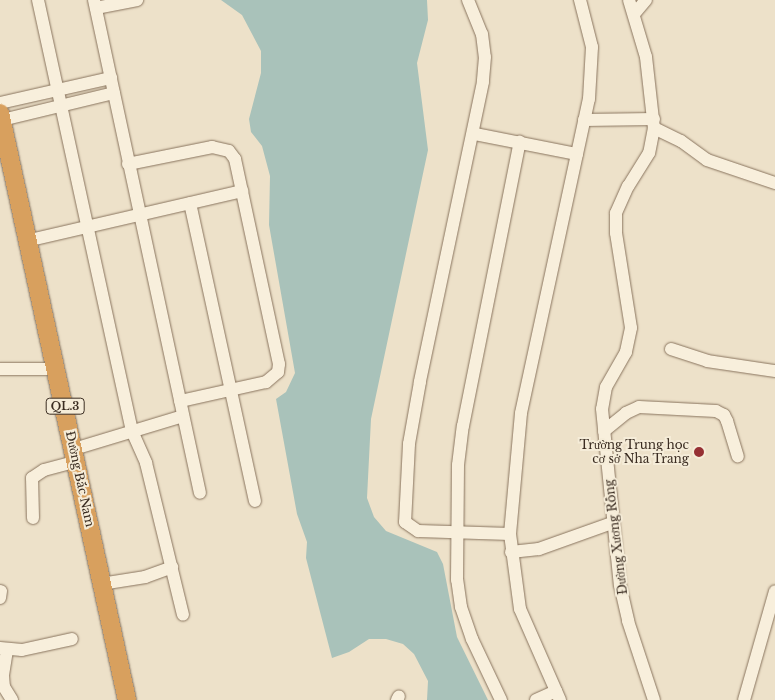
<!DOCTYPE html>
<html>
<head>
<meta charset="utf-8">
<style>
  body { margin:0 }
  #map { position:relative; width:775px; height:700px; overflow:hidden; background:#ede1c9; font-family:"Libre Baskerville",serif }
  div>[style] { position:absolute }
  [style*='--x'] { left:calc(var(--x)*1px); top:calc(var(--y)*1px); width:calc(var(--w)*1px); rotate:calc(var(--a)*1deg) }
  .water>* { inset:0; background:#a9c2ba }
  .roads { filter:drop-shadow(0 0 1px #89745e) drop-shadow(0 0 1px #89745e) }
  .minor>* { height:12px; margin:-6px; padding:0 6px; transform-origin:6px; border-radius:6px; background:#f8efdc }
  .highway>* { height:18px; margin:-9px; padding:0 9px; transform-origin:9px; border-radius:9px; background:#d8a05e }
  .dots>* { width:14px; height:14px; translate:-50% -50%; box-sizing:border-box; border:2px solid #f5ecd8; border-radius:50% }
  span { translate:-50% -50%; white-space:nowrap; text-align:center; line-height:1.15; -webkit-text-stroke:4px #f5ecd8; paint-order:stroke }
  .shield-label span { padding:1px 4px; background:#f5ecd8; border:1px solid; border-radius:4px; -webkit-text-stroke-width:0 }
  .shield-label { font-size:11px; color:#3a2c21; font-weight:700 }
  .poi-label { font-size:12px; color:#3a2c21 }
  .right { translate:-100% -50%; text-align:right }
  .street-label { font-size:12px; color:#3a2c21 }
</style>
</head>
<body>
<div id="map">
  <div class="water">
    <div style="clip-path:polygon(221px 0,427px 0,428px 20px,417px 63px,428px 150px,371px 419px,367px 498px,374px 517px,386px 531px,437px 552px,443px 564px,457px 637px,488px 700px,427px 700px,428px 681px,414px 654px,403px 644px,386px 639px,369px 639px,349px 652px,332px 658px,306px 558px,307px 542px,297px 514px,276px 399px,286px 392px,295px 373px,269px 225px,270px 176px,262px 146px,251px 132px,249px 119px,261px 73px,261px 51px,242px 15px)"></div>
  </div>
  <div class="roads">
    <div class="minor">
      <div style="--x:38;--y:0;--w:441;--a:77.7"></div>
      <div style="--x:132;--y:431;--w:35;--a:66"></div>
      <div style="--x:146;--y:463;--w:156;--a:76.3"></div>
      <div style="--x:94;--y:0;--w:504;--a:77.87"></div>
      <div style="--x:468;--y:0;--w:37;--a:68"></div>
      <div style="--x:482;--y:34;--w:23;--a:83"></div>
      <div style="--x:485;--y:57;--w:25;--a:95"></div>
      <div style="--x:483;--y:82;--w:307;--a:101.9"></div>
      <div style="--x:420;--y:382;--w:63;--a:100.1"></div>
      <div style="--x:409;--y:444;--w:78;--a:92.9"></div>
      <div style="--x:405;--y:522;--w:16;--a:35"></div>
      <div style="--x:418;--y:531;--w:92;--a:1.9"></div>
      <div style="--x:629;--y:0;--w:59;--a:73.4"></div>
      <div style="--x:646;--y:57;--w:71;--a:83.6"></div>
      <div style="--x:654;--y:128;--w:25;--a:101"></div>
      <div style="--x:649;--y:153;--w:39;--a:122"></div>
      <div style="--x:628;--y:186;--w:30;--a:114"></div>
      <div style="--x:616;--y:213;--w:20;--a:90"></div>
      <div style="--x:616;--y:233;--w:96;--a:81"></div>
      <div style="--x:631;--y:328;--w:25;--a:102"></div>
      <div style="--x:626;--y:352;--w:40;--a:119.7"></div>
      <div style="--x:606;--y:387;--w:22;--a:100"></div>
      <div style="--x:602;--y:409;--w:177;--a:84.2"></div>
      <div style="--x:620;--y:585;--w:37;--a:77"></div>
      <div style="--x:628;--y:621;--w:83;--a:71.8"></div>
      <div style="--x:96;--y:8;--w:42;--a:-11"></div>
      <div style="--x:635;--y:13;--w:17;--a:-50"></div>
      <div style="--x:0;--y:103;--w:114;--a:-12.7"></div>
      <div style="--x:2;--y:120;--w:115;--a:-13.6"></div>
      <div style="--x:584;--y:120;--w:70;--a:-0.8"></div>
      <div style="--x:654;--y:128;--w:30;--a:26"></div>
      <div style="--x:681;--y:141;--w:32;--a:36"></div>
      <div style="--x:707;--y:160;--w:72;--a:18.7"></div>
      <div style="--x:475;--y:134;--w:104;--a:11.1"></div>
      <div style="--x:128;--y:164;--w:86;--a:-11.4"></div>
      <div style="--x:212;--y:147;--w:17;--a:13"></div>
      <div style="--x:229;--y:151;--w:10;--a:53"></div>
      <div style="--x:235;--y:159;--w:210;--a:77.9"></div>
      <div style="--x:279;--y:364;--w:8;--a:97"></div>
      <div style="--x:278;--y:372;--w:16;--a:140"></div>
      <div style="--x:266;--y:382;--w:88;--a:167.5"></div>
      <div style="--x:190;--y:203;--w:305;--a:77.7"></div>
      <div style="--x:26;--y:241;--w:222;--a:-13"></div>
      <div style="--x:671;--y:349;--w:38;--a:18"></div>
      <div style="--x:707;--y:361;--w:69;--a:8.4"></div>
      <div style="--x:0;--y:369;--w:58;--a:0"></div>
      <div style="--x:604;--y:431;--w:28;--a:-39"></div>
      <div style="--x:626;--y:413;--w:14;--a:-25"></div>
      <div style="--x:639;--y:407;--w:77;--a:3"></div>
      <div style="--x:716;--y:411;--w:9;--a:27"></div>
      <div style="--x:724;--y:415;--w:7;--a:63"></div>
      <div style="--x:727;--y:421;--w:37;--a:73"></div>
      <div style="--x:74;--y:449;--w:114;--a:-16.8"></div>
      <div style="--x:33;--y:518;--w:40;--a:-91.4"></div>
      <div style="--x:32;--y:478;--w:14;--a:-34"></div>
      <div style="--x:44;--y:470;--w:34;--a:-15"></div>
      <div style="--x:511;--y:552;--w:28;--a:-6"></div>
      <div style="--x:539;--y:549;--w:77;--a:-19.6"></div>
      <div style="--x:101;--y:584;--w:45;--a:-9"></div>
      <div style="--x:145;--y:577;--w:29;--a:-20"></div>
      <div style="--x:0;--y:598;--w:7;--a:-82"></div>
      <div style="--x:0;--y:648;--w:22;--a:5"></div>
      <div style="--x:22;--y:650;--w:51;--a:-12.4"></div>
      <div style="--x:7;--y:650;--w:26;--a:99"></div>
      <div style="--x:3;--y:676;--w:11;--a:85"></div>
      <div style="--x:4;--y:687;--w:15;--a:58"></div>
      <div style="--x:397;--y:700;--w:4;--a:-63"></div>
      <div style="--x:501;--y:700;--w:68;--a:-115.4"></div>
      <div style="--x:472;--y:639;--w:34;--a:-109"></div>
      <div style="--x:461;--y:607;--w:27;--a:-98"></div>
      <div style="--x:457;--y:580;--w:115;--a:-89.5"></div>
      <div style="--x:458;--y:465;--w:39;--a:-83"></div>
      <div style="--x:463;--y:426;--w:290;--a:-78.7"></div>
      <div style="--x:536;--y:700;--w:22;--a:-24"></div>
      <div style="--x:560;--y:700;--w:99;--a:-113.7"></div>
      <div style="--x:520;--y:609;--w:76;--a:-97.6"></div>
      <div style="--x:510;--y:534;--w:121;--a:-84.8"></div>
      <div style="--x:521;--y:413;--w:321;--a:-77.8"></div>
      <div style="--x:589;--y:99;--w:52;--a:-86.7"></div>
      <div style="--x:592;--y:47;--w:49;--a:-104.3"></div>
      <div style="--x:744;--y:700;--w:113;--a:-74.1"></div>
    </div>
    <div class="highway">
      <div style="--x:0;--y:113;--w:601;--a:77.79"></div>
    </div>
  </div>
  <div class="dots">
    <div style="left:699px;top:452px;background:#963033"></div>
  </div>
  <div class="shield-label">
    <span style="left:65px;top:406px">QL.3</span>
  </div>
  <div class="poi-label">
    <span class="right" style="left:689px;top:452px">Trường Trung học<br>cơ sở Nha Trang</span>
  </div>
  <div class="street-label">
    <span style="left:80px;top:479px;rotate:78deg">Đường Bắc Nam</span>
    <span style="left:616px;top:537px;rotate:-97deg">Đường Xương Rồng</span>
  </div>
</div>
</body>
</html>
